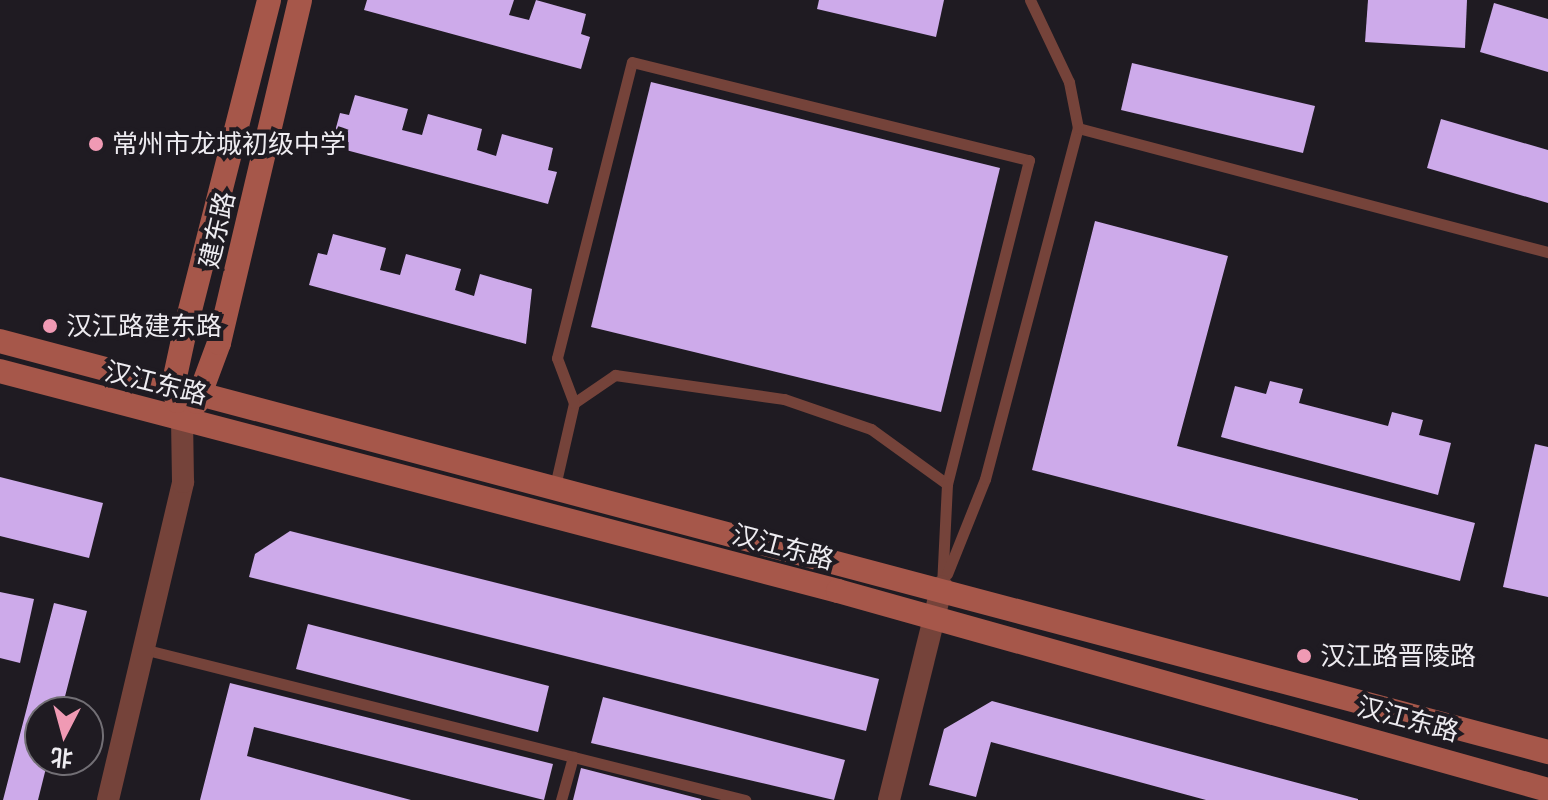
<!DOCTYPE html>
<html>
<head>
<meta charset="utf-8">
<style>
  body { margin:0 }
  #map { position:relative; width:1548px; height:800px; overflow:hidden; background:#1f1b22; font-family:"PT Sans","Noto Sans SC",sans-serif }
  div>[style] { position:absolute }
  [style*='--x'] { left:calc(var(--x)*1px); top:calc(var(--y)*1px); width:calc(var(--w)*1px); rotate:calc(var(--a)*1deg) }
  .building>* { inset:0; background:#cdaaea }
  .lane>* { height:11px; margin:-5.5px; padding:0 5.5px; transform-origin:5.5px; border-radius:5.5px; background:#75433a }
  .street>* { height:22px; margin:-11px; padding:0 11px; transform-origin:11px; border-radius:11px; background:#75433a }
  .secondary>* { height:24px; margin:-12px; padding:0 12px; transform-origin:12px; border-radius:12px; background:#a6574a }
  .dots>* { width:22px; height:22px; translate:-50% -50%; box-sizing:border-box; border:4px solid #1f1b22; border-radius:50% }
  span { translate:-50% -50%; white-space:nowrap; text-align:center; line-height:1.15; -webkit-text-stroke:8px #1f1b22; paint-order:stroke }
  .poi-label { font-size:26px; color:#eeecf1 }
  .left { translate:0 -50%; text-align:left }
  .street-label { font-size:26px; color:#eeecf1 }
  .north { position:absolute; left:24px; top:696px; width:80px; height:80px; box-sizing:border-box; background:#1f1b22; border:2px solid #726f75; border-radius:50%; rotate:186deg; font-size:22px; font-weight:700; line-height:32px; text-align:center; color:#eeecf1 }
  .north::after { content:''; display:block; margin:auto; width:28px; height:36px; background:#f09ab4; clip-path:polygon(50% 0,100% 100%,50% 72%,0 100%) }
</style>
</head>
<body>
<div id="map">
  <div class="building">
    <div style="clip-path:polygon(367px 0,514px 0,509px 15px,529px 20px,536px 0,586px 14px,581px 34px,590px 37px,581px 69px,364px 10px)"></div>
    <div style="clip-path:polygon(819px 0,944px 0,936px 37px,817px 9px)"></div>
    <div style="clip-path:polygon(1368px 0,1467px 0,1465px 48px,1365px 42px)"></div>
    <div style="clip-path:polygon(1494px 3px,1548px 19px,1548px 72px,1480px 52px)"></div>
    <div style="clip-path:polygon(1132px 63px,1315px 106px,1303px 153px,1121px 110px)"></div>
    <div style="clip-path:polygon(651px 82px,1000px 168px,941px 412px,591px 327px)"></div>
    <div style="clip-path:polygon(355px 95px,408px 109px,402px 130px,422px 135px,428px 114px,482px 129px,477px 150px,496px 156px,502px 134px,553px 148px,548px 170px,557px 172px,548px 204px,331px 146px,340px 113px,349px 115px)"></div>
    <div style="clip-path:polygon(1441px 119px,1548px 150px,1548px 203px,1427px 168px)"></div>
    <div style="clip-path:polygon(1095px 221px,1228px 256px,1177px 446px,1475px 523px,1460px 581px,1032px 470px)"></div>
    <div style="clip-path:polygon(333px 234px,386px 248px,380px 270px,400px 275px,406px 254px,461px 269px,455px 290px,474px 296px,480px 274px,532px 289px,526px 344px,309px 285px,318px 253px,327px 255px)"></div>
    <div style="clip-path:polygon(1270px 381px,1303px 389px,1299px 403px,1388px 426px,1392px 412px,1423px 420px,1419px 435px,1451px 443px,1438px 495px,1221px 437px,1235px 386px,1266px 394px)"></div>
    <div style="clip-path:polygon(1535px 444px,1548px 447px,1548px 597px,1503px 587px)"></div>
    <div style="clip-path:polygon(0 477px,103px 503px,89px 558px,0 536px)"></div>
    <div style="clip-path:polygon(290px 531px,879px 679px,866px 731px,249px 577px,255px 554px)"></div>
    <div style="clip-path:polygon(0 592px,34px 599px,20px 663px,0 658px)"></div>
    <div style="clip-path:polygon(54px 603px,87px 611px,61px 712px,40px 712px,40px 760px,48px 760px,38px 800px,3px 800px)"></div>
    <div style="clip-path:polygon(308px 624px,549px 686px,538px 732px,296px 669px)"></div>
    <div style="clip-path:polygon(230px 683px,553px 764px,544px 800px,254px 727px,247px 756px,411px 800px,200px 800px)"></div>
    <div style="clip-path:polygon(603px 697px,845px 760px,834px 800px,591px 743px)"></div>
    <div style="clip-path:polygon(992px 701px,1358px 799px,1358px 800px,1206px 800px,991px 742px,976px 797px,929px 785px,944px 729px)"></div>
    <div style="clip-path:polygon(581px 768px,701px 799px,701px 800px,573px 800px)"></div>
  </div>
  <div class="lane">
    <div style="--x:1078;--y:128;--w:486;--a:14.8"></div>
    <div style="--x:574;--y:403;--w:50;--a:-34.3"></div>
    <div style="--x:615;--y:375;--w:171;--a:8.1"></div>
    <div style="--x:784;--y:399;--w:92;--a:19"></div>
    <div style="--x:871;--y:429;--w:94;--a:35.9"></div>
    <div style="--x:555;--y:486;--w:85;--a:-77.1"></div>
    <div style="--x:574;--y:403;--w:48;--a:-110.7"></div>
    <div style="--x:557;--y:358;--w:305;--a:-75.8"></div>
    <div style="--x:632;--y:62;--w:409;--a:13.9"></div>
    <div style="--x:1029;--y:160;--w:334;--a:104.2"></div>
    <div style="--x:947;--y:484;--w:102;--a:92.8"></div>
    <div style="--x:947;--y:574;--w:102;--a:-68.2"></div>
    <div style="--x:985;--y:479;--w:363;--a:-75.2"></div>
    <div style="--x:1078;--y:128;--w:47;--a:-101.1"></div>
    <div style="--x:1069;--y:82;--w:91;--a:-115.4"></div>
    <div style="--x:143;--y:649;--w:621;--a:14.08"></div>
    <div style="--x:561;--y:800;--w:45;--a:-74.4"></div>
  </div>
  <div class="street">
    <div style="--x:108;--y:800;--w:327;--a:-76.7"></div>
    <div style="--x:183;--y:482;--w:63;--a:-90.9"></div>
    <div style="--x:889;--y:800;--w:220;--a:-76.1"></div>
  </div>
  <div class="secondary">
    <div style="--x:0;--y:341;--w:1602;--a:14.87"></div>
    <div style="--x:0;--y:371;--w:866;--a:14.71"></div>
    <div style="--x:838;--y:591;--w:737;--a:15.66"></div>
    <div style="--x:177;--y:401;--w:16;--a:-105"></div>
    <div style="--x:173;--y:386;--w:61;--a:-77.8"></div>
    <div style="--x:186;--y:326;--w:336;--a:-75.7"></div>
    <div style="--x:197;--y:402;--w:63;--a:-69.6"></div>
    <div style="--x:219;--y:343;--w:352;--a:-76.7"></div>
  </div>
  <div class="dots">
    <div style="left:96px;top:144px;background:#f09ab4"></div>
    <div style="left:50px;top:326px;background:#f09ab4"></div>
    <div style="left:1304px;top:656px;background:#f09ab4"></div>
  </div>
  <div class="poi-label">
    <span class="left" style="left:112px;top:144px">常州市龙城初级中学</span>
    <span class="left" style="left:66px;top:326px">汉江路建东路</span>
    <span class="left" style="left:1320px;top:656px">汉江路晋陵路</span>
  </div>
  <div class="street-label">
    <span style="left:217px;top:230px;rotate:-77deg">建东路</span>
    <span style="left:156px;top:383px;rotate:14deg">汉江东路</span>
    <span style="left:783px;top:547px;rotate:15deg">汉江东路</span>
    <span style="left:1408px;top:719px;rotate:15deg">汉江东路</span>
  </div>
  <div class="north">北</div>
</div>
</body>
</html>
